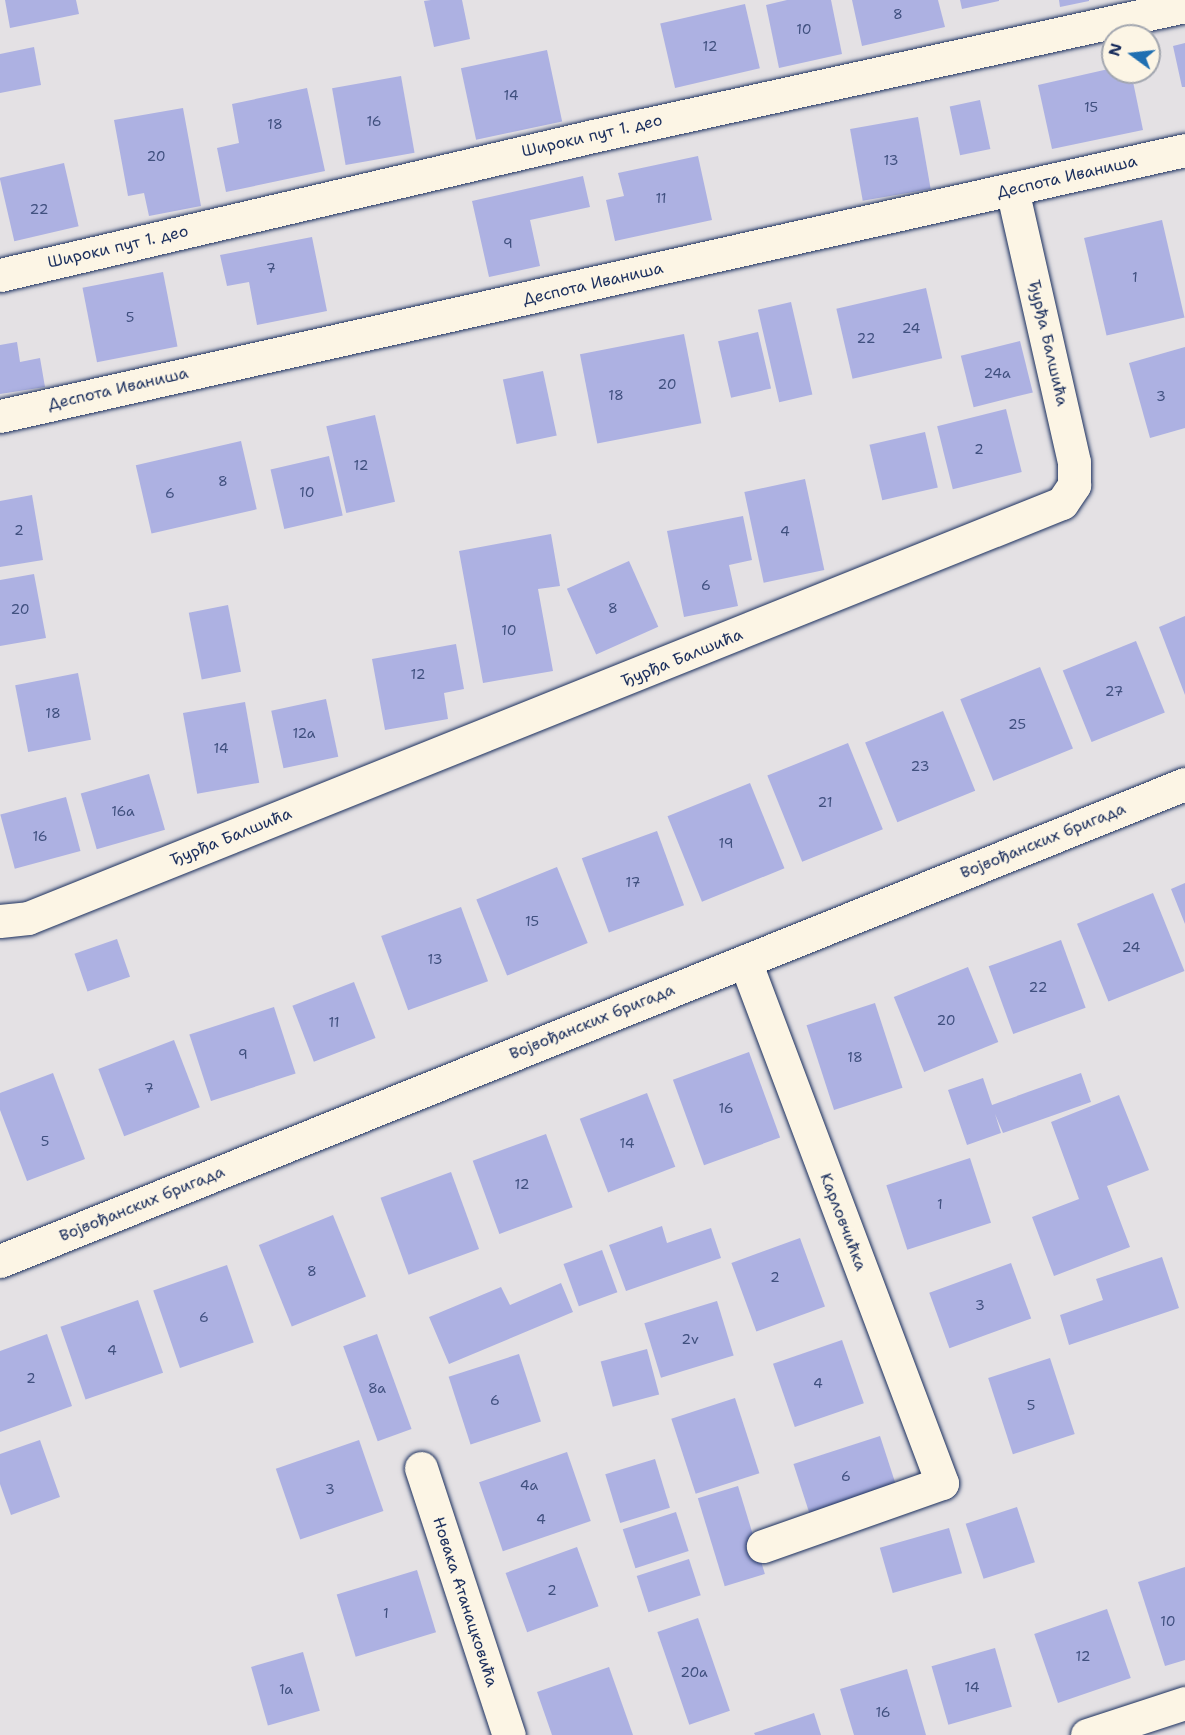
<!DOCTYPE html>
<html>
<head>
<meta charset="utf-8">
<style>
	body { margin:0 }
	#map { position:relative; width:1185px; height:1735px; overflow:hidden; background:#e4e1e4; font-family:"Shantell Sans",sans-serif }
	div>[style] { position:absolute }
	.building>* { inset:0; background:#adb1e2; transform-origin:0 0 }
	.roads { filter:drop-shadow(0 0 2px #1b2f5e) drop-shadow(0 0 2px #1b2f5e) }
	.minor>* { height:33px; margin:-16.5px; padding:0 16.5px; transform-origin:16.5px; border-radius:16.5px; background:#fcf5e5 }
	span { translate:-50% -50%; white-space:nowrap; text-align:center; line-height:1.15; -webkit-text-stroke:4.5px #fcf5e5; paint-order:stroke }
	.number-label { font-size:14px; color:#40507f }
	.number-label span { -webkit-text-stroke-width:0 }
	.street-label { font-size:16px; color:#1b2f5e }
	.north { position:absolute; left:1101px; top:24px; width:60px; height:60px; box-sizing:border-box; background:#fcf5e5; border:2px solid #a2a6af; border-radius:50%; rotate:285deg; font-size:16px; font-weight:700; line-height:24px; text-align:center; color:#1b2f5e }
	.north::after { content:''; display:block; margin:auto; width:21px; height:27px; background:#1f6fb2; clip-path:polygon(50% 0,100% 100%,50% 72%,0 100%) }
</style>
</head>
<body>
<div id="map">
	<div class="building">
		<i style="clip-path:polygon(5px 0,76px 0,79px 14px,10px 28px)"></i>
		<i style="clip-path:polygon(431px 0,462px 0,470px 39px,434px 47px,424px 1px)"></i>
		<i style="clip-path:polygon(787px 0,831px 0,842px 54px,779px 68px,766px 5px)"></i>
		<i style="clip-path:polygon(852px 0,938px 0,945px 27px,862px 46px)"></i>
		<i style="clip-path:polygon(960px 0,999px 0,999px 1px,962px 9px)"></i>
		<i style="clip-path:polygon(1059px 0,1089px 0,1089px 1px,1060px 7px)"></i>
		<i style="left:745px;top:4px;width:66px;height:87px;rotate:77deg"></i>
		<i style="clip-path:polygon(1185px 43px,1185px 87px,1182px 87px,1173px 46px)"></i>
		<i style="clip-path:polygon(34px 47px,41px 85px,0 93px,0 54px)"></i>
		<i style="left:547px;top:50px;width:73px;height:88px;rotate:78deg"></i>
		<i style="clip-path:polygon(1113px 68px,1131px 72px,1143px 130px,1052px 149px,1038px 85px)"></i>
		<i style="left:401px;top:76px;width:78px;height:70px;rotate:80deg"></i>
		<i style="clip-path:polygon(307px 88px,325px 171px,226px 192px,217px 148px,239px 143px,232px 104px)"></i>
		<i style="left:980px;top:100px;width:50px;height:31px;rotate:78deg"></i>
		<i style="clip-path:polygon(183px 108px,201px 206px,149px 216px,144px 193px,128px 196px,114px 120px)"></i>
		<i style="left:918px;top:117px;width:73px;height:69px;rotate:80deg"></i>
		<i style="clip-path:polygon(698px 156px,712px 220px,615px 241px,606px 200px,624px 196px,618px 173px)"></i>
		<i style="left:64px;top:163px;width:65px;height:66px;rotate:77deg"></i>
		<i style="clip-path:polygon(583px 176px,590px 207px,530px 220px,540px 266px,489px 277px,472px 201px)"></i>
		<i style="left:1162px;top:220px;width:100px;height:80px;rotate:77deg"></i>
		<i style="clip-path:polygon(312px 237px,327px 311px,257px 325px,249px 282px,227px 286px,220px 255px)"></i>
		<i style="left:163px;top:272px;width:76px;height:82px;rotate:79deg"></i>
		<i style="left:926px;top:288px;width:72px;height:92px;rotate:77deg"></i>
		<i style="left:791px;top:302px;width:95px;height:34px;rotate:77deg"></i>
		<i style="left:758px;top:332px;width:58px;height:41px;rotate:77deg"></i>
		<i style="left:684px;top:334px;width:91px;height:106px;rotate:79deg"></i>
		<i style="left:1020px;top:341px;width:53px;height:61px;rotate:76deg"></i>
		<i style="clip-path:polygon(17px 342px,20px 362px,40px 358px,45px 387px,0 394px,0 345px)"></i>
		<i style="clip-path:polygon(1185px 347px,1185px 428px,1150px 438px,1129px 363px)"></i>
		<i style="left:543px;top:371px;width:66px;height:41px;rotate:78deg"></i>
		<i style="left:1006px;top:409px;width:65px;height:71px;rotate:76deg"></i>
		<i style="left:375px;top:415px;width:89px;height:50px;rotate:77deg"></i>
		<i style="left:925px;top:432px;width:57px;height:57px;rotate:77deg"></i>
		<i style="left:241px;top:441px;width:70px;height:108px;rotate:77deg"></i>
		<i style="left:329px;top:456px;width:61px;height:60px;rotate:77deg"></i>
		<i style="left:805px;top:479px;width:93px;height:62px;rotate:78deg"></i>
		<i style="clip-path:polygon(32px 495px,43px 560px,0 567px,0 501px)"></i>
		<i style="clip-path:polygon(743px 516px,752px 560px,729px 565px,738px 606px,684px 617px,667px 531px)"></i>
		<i style="clip-path:polygon(551px 534px,560px 586px,538px 589px,553px 671px,483px 683px,459px 551px)"></i>
		<i style="left:629px;top:561px;width:72px;height:68px;rotate:66deg"></i>
		<i style="clip-path:polygon(34px 574px,46px 638px,0 646px,0 580px)"></i>
		<i style="left:228px;top:605px;width:68px;height:40px;rotate:79deg"></i>
		<i style="clip-path:polygon(1185px 616px,1185px 695px,1159px 627px)"></i>
		<i style="left:1136px;top:641px;width:77px;height:79px;rotate:68deg"></i>
		<i style="clip-path:polygon(456px 644px,464px 689px,444px 693px,448px 719px,385px 730px,372px 659px)"></i>
		<i style="left:1040px;top:667px;width:88px;height:86px;rotate:68deg"></i>
		<i style="left:78px;top:673px;width:68px;height:64px;rotate:79deg"></i>
		<i style="left:326px;top:699px;width:59px;height:56px;rotate:78deg"></i>
		<i style="left:245px;top:702px;width:82px;height:63px;rotate:80deg"></i>
		<i style="left:943px;top:711px;width:86px;height:84px;rotate:68deg"></i>
		<i style="left:848px;top:743px;width:93px;height:87px;rotate:68deg"></i>
		<i style="left:149px;top:774px;width:58px;height:71px;rotate:74deg"></i>
		<i style="left:750px;top:783px;width:92px;height:89px;rotate:68deg"></i>
		<i style="left:66px;top:797px;width:56px;height:68px;rotate:75deg"></i>
		<i style="left:657px;top:831px;width:79px;height:80px;rotate:70deg"></i>
		<i style="left:557px;top:867px;width:82px;height:87px;rotate:68deg"></i>
		<i style="clip-path:polygon(1185px 883px,1185px 924px,1171px 889px)"></i>
		<i style="left:1153px;top:893px;width:84px;height:82px;rotate:68deg"></i>
		<i style="left:461px;top:907px;width:79px;height:85px;rotate:70deg"></i>
		<i style="left:117px;top:939px;width:40px;height:45px;rotate:71deg"></i>
		<i style="left:1061px;top:940px;width:72px;height:77px;rotate:70deg"></i>
		<i style="left:968px;top:967px;width:81px;height:80px;rotate:68deg"></i>
		<i style="left:354px;top:982px;width:60px;height:66px;rotate:69deg"></i>
		<i style="left:875px;top:1003px;width:89px;height:72px;rotate:72deg"></i>
		<i style="left:274px;top:1007px;width:70px;height:89px;rotate:72deg"></i>
		<i style="left:174px;top:1040px;width:72px;height:81px;rotate:69deg"></i>
		<i style="left:749px;top:1052px;width:91px;height:81px;rotate:70deg"></i>
		<i style="clip-path:polygon(53px 1073px,85px 1159px,27px 1181px,0 1110px,0 1093px)"></i>
		<i style="clip-path:polygon(1081px 1073px,1091px 1102px,1003px 1133px,995px 1114px,1001px 1133px,967px 1145px,948px 1090px,983px 1078px,992px 1105px)"></i>
		<i style="left:647px;top:1093px;width:79px;height:72px;rotate:69deg"></i>
		<i style="clip-path:polygon(1119px 1095px,1149px 1170px,1107px 1186px,1130px 1247px,1054px 1276px,1032px 1217px,1079px 1199px,1051px 1122px)"></i>
		<i style="left:546px;top:1134px;width:78px;height:78px;rotate:70deg"></i>
		<i style="left:970px;top:1158px;width:68px;height:88px;rotate:72deg"></i>
		<i style="left:451px;top:1172px;width:82px;height:75px;rotate:70deg"></i>
		<i style="left:333px;top:1215px;width:88px;height:80px;rotate:68deg"></i>
		<i style="clip-path:polygon(662px 1226px,667px 1243px,711px 1228px,721px 1258px,626px 1291px,609px 1245px)"></i>
		<i style="left:800px;top:1238px;width:73px;height:73px;rotate:70deg"></i>
		<i style="left:602px;top:1250px;width:45px;height:41px;rotate:70deg"></i>
		<i style="clip-path:polygon(1162px 1257px,1179px 1308px,1069px 1345px,1060px 1315px,1103px 1300px,1096px 1279px)"></i>
		<i style="left:1011px;top:1263px;width:59px;height:87px;rotate:70deg"></i>
		<i style="left:227px;top:1265px;width:82px;height:78px;rotate:71deg"></i>
		<i style="clip-path:polygon(561px 1283px,573px 1312px,449px 1364px,429px 1317px,501px 1287px,510px 1305px)"></i>
		<i style="left:138px;top:1300px;width:77px;height:82px;rotate:71deg"></i>
		<i style="left:717px;top:1301px;width:57px;height:76px;rotate:73deg"></i>
		<i style="clip-path:polygon(47px 1334px,72px 1406px,0 1432px,0 1351px)"></i>
		<i style="left:377px;top:1334px;width:101px;height:36px;rotate:70deg"></i>
		<i style="left:842px;top:1340px;width:67px;height:73px;rotate:71deg"></i>
		<i style="left:647px;top:1349px;width:47px;height:48px;rotate:75deg"></i>
		<i style="left:519px;top:1354px;width:71px;height:74px;rotate:72deg"></i>
		<i style="left:1050px;top:1358px;width:80px;height:65px;rotate:72deg"></i>
		<i style="left:735px;top:1398px;width:79px;height:67px;rotate:72deg"></i>
		<i style="left:880px;top:1436px;width:54px;height:91px;rotate:72deg"></i>
		<i style="clip-path:polygon(40px 1440px,60px 1497px,11px 1515px,0 1484px,0 1454px)"></i>
		<i style="left:359px;top:1440px;width:75px;height:88px;rotate:71deg"></i>
		<i style="left:567px;top:1452px;width:73px;height:93px;rotate:71deg"></i>
		<i style="left:655px;top:1459px;width:51px;height:52px;rotate:73deg"></i>
		<i style="left:738px;top:1486px;width:92px;height:42px;rotate:73deg"></i>
		<i style="left:1017px;top:1507px;width:58px;height:54px;rotate:72deg"></i>
		<i style="left:676px;top:1512px;width:41px;height:56px;rotate:72deg"></i>
		<i style="left:949px;top:1528px;width:47px;height:72px;rotate:74deg"></i>
		<i style="left:577px;top:1547px;width:63px;height:76px;rotate:70deg"></i>
		<i style="left:689px;top:1559px;width:38px;height:55px;rotate:72deg"></i>
		<i style="clip-path:polygon(1185px 1567px,1185px 1660px,1165px 1666px,1138px 1582px)"></i>
		<i style="left:417px;top:1570px;width:65px;height:84px;rotate:73deg"></i>
		<i style="left:1107px;top:1609px;width:73px;height:77px;rotate:71deg"></i>
		<i style="left:698px;top:1618px;width:98px;height:43px;rotate:71deg"></i>
		<i style="left:995px;top:1648px;width:61px;height:66px;rotate:74deg"></i>
		<i style="left:303px;top:1652px;width:61px;height:54px;rotate:74deg"></i>
		<i style="clip-path:polygon(609px 1667px,633px 1735px,552px 1735px,537px 1692px)"></i>
		<i style="clip-path:polygon(907px 1669px,926px 1735px,854px 1735px,840px 1689px)"></i>
		<i style="clip-path:polygon(814px 1713px,821px 1735px,755px 1735px,754px 1733px)"></i>
	</div>
	<div class="roads">
		<div class="minor">
			<i style="left:0;top:275px;width:609px;rotate:-13.19deg"></i>
			<i style="left:593px;top:136px;width:606px;rotate:-12.39deg"></i>
			<i style="left:0;top:416px;width:1214px;rotate:-12.65deg"></i>
			<i style="left:0;top:921px;width:28px;rotate:-6deg"></i>
			<i style="left:28px;top:918px;width:1114px;rotate:-21.87deg"></i>
			<i style="left:1062px;top:503px;width:22px;rotate:-56deg"></i>
			<i style="left:1074px;top:485px;width:23px;rotate:-90deg"></i>
			<i style="left:1074px;top:462px;width:279px;rotate:-102.8deg"></i>
			<i style="left:745px;top:961px;width:558px;rotate:69.32deg"></i>
			<i style="left:942px;top:1483px;width:190px;rotate:160.6deg"></i>
			<i style="left:0;top:1261px;width:1277px;rotate:-21.93deg"></i>
			<i style="left:421px;top:1468px;width:281px;rotate:71.8deg"></i>
			<i style="left:1087px;top:1735px;width:103px;rotate:-18.1deg"></i>
		</div>
	</div>
	<div class="number-label">
		<span style="left:898px;top:14px">8</span>
		<span style="left:804px;top:29px">10</span>
		<span style="left:710px;top:46px">12</span>
		<span style="left:511px;top:95px">14</span>
		<span style="left:1091px;top:107px">15</span>
		<span style="left:374px;top:121px">16</span>
		<span style="left:275px;top:124px">18</span>
		<span style="left:156px;top:156px">20</span>
		<span style="left:891px;top:160px">13</span>
		<span style="left:661px;top:198px">11</span>
		<span style="left:39px;top:209px">22</span>
		<span style="left:508px;top:243px">9</span>
		<span style="left:271px;top:268px">7</span>
		<span style="left:1135px;top:277px">1</span>
		<span style="left:130px;top:317px">5</span>
		<span style="left:911px;top:328px">24</span>
		<span style="left:866px;top:338px">22</span>
		<span style="left:997px;top:373px">24a</span>
		<span style="left:667px;top:384px">20</span>
		<span style="left:616px;top:395px">18</span>
		<span style="left:1161px;top:396px">3</span>
		<span style="left:979px;top:449px">2</span>
		<span style="left:361px;top:465px">12</span>
		<span style="left:223px;top:481px">8</span>
		<span style="left:307px;top:492px">10</span>
		<span style="left:170px;top:493px">6</span>
		<span style="left:19px;top:530px">2</span>
		<span style="left:785px;top:531px">4</span>
		<span style="left:706px;top:585px">6</span>
		<span style="left:613px;top:608px">8</span>
		<span style="left:20px;top:609px">20</span>
		<span style="left:509px;top:630px">10</span>
		<span style="left:418px;top:674px">12</span>
		<span style="left:1114px;top:691px">27</span>
		<span style="left:53px;top:713px">18</span>
		<span style="left:1017px;top:724px">25</span>
		<span style="left:304px;top:733px">12a</span>
		<span style="left:221px;top:748px">14</span>
		<span style="left:920px;top:766px">23</span>
		<span style="left:825px;top:802px">21</span>
		<span style="left:123px;top:811px">16a</span>
		<span style="left:40px;top:836px">16</span>
		<span style="left:726px;top:843px">19</span>
		<span style="left:633px;top:882px">17</span>
		<span style="left:532px;top:921px">15</span>
		<span style="left:1131px;top:947px">24</span>
		<span style="left:435px;top:959px">13</span>
		<span style="left:1038px;top:987px">22</span>
		<span style="left:946px;top:1020px">20</span>
		<span style="left:334px;top:1022px">11</span>
		<span style="left:243px;top:1054px">9</span>
		<span style="left:855px;top:1057px">18</span>
		<span style="left:149px;top:1088px">7</span>
		<span style="left:726px;top:1108px">16</span>
		<span style="left:45px;top:1141px">5</span>
		<span style="left:627px;top:1143px">14</span>
		<span style="left:522px;top:1184px">12</span>
		<span style="left:940px;top:1204px">1</span>
		<span style="left:312px;top:1271px">8</span>
		<span style="left:775px;top:1277px">2</span>
		<span style="left:980px;top:1305px">3</span>
		<span style="left:204px;top:1317px">6</span>
		<span style="left:690px;top:1339px">2v</span>
		<span style="left:112px;top:1350px">4</span>
		<span style="left:31px;top:1378px">2</span>
		<span style="left:818px;top:1383px">4</span>
		<span style="left:377px;top:1388px">8a</span>
		<span style="left:495px;top:1400px">6</span>
		<span style="left:1031px;top:1405px">5</span>
		<span style="left:846px;top:1476px">6</span>
		<span style="left:529px;top:1485px">4a</span>
		<span style="left:330px;top:1489px">3</span>
		<span style="left:541px;top:1519px">4</span>
		<span style="left:552px;top:1590px">2</span>
		<span style="left:386px;top:1613px">1</span>
		<span style="left:1168px;top:1621px">10</span>
		<span style="left:1083px;top:1656px">12</span>
		<span style="left:694px;top:1672px">20a</span>
		<span style="left:972px;top:1687px">14</span>
		<span style="left:286px;top:1689px">1a</span>
		<span style="left:883px;top:1712px">16</span>
	</div>
	<div class="street-label">
		<span style="left:592px;top:136px;rotate:-13deg">Широки пут 1. део</span>
		<span style="left:1067px;top:177px;rotate:-13deg">Деспота Иваниша</span>
		<span style="left:118px;top:247px;rotate:-13deg">Широки пут 1. део</span>
		<span style="left:593px;top:284px;rotate:-13deg">Деспота Иваниша</span>
		<span style="left:1048px;top:343px;rotate:77deg">Ђурђа Балшића</span>
		<span style="left:118px;top:389px;rotate:-13deg">Деспота Иваниша</span>
		<span style="left:682px;top:658px;rotate:-22deg">Ђурђа Балшића</span>
		<span style="left:231px;top:837px;rotate:-22deg">Ђурђа Балшића</span>
		<span style="left:1043px;top:841px;rotate:-22deg">Војвођанских бригада</span>
		<span style="left:592px;top:1022px;rotate:-22deg">Војвођанских бригада</span>
		<span style="left:142px;top:1204px;rotate:-22deg">Војвођанских бригада</span>
		<span style="left:843px;top:1222px;rotate:69deg">Карловчићка</span>
		<span style="left:465px;top:1602px;rotate:72deg">Новака Атанацковића</span>
	</div>
	<div class="north">N</div>
</div>
</body>
</html>
